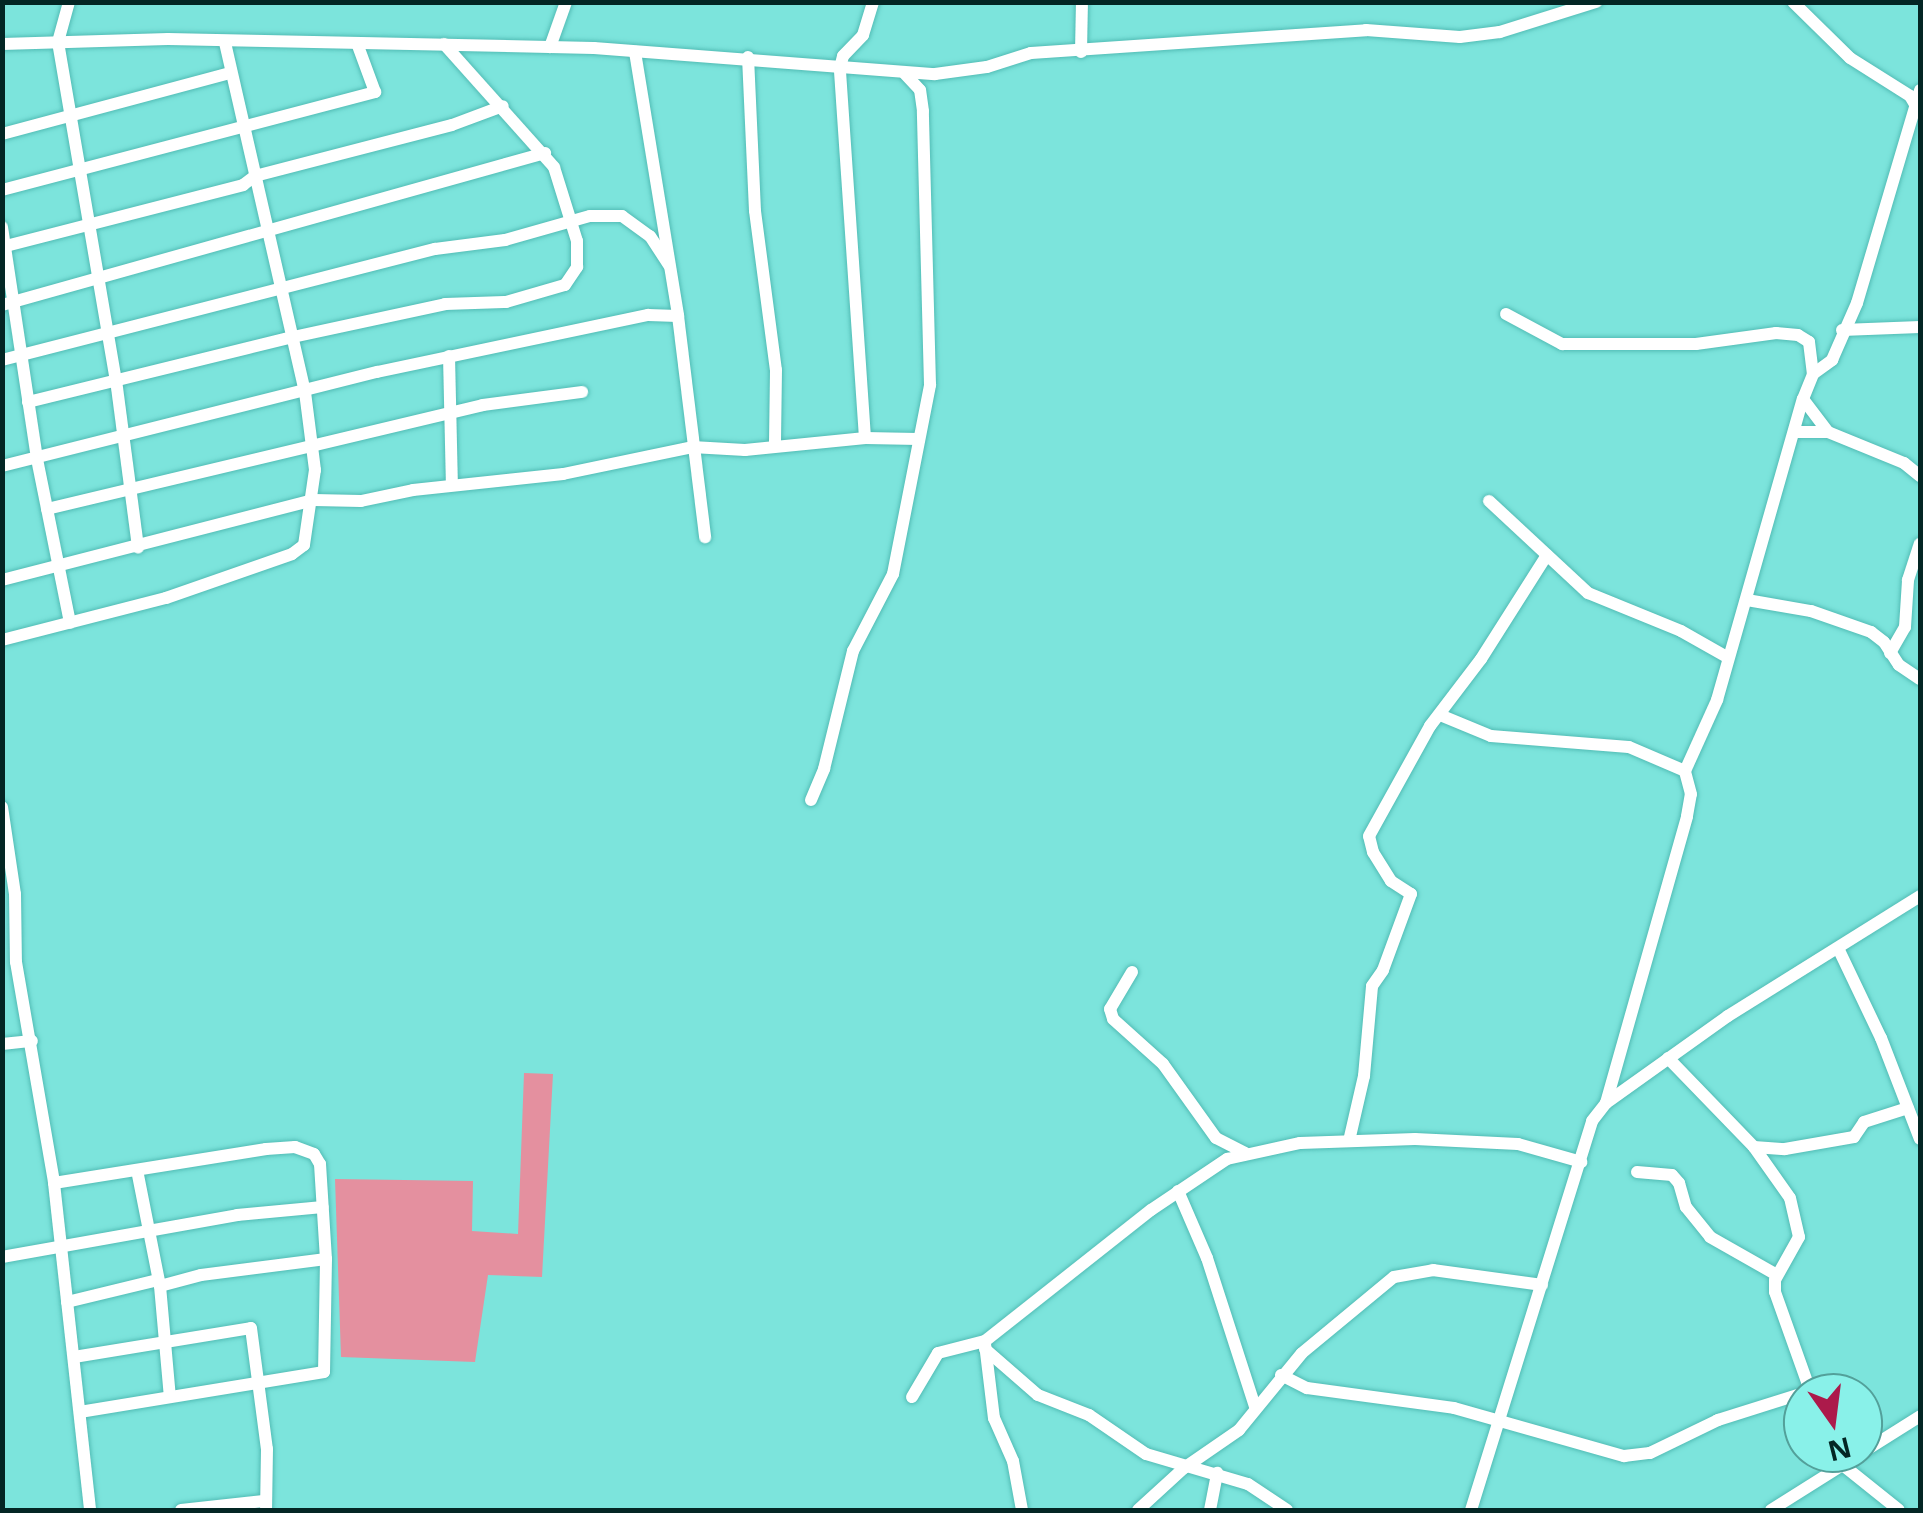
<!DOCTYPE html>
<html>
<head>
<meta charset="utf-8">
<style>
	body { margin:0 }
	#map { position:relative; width:1923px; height:1513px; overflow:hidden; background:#7ce4dc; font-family:"Noto Sans",sans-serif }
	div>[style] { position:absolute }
	.green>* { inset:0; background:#e4909f }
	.roads { filter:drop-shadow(0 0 2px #52bcb5) drop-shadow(0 0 2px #52bcb5) }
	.minor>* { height:12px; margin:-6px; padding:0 6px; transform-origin:6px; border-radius:6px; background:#fff }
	span { translate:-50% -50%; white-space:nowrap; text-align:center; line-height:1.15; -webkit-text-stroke:10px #89f1e9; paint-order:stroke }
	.frame { position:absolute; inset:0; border:5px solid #032624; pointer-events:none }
	.north { position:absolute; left:1783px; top:1373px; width:100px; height:100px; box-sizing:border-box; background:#89f1e9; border:2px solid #53a09a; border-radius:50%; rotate:166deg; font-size:28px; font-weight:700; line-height:40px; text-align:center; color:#032624 }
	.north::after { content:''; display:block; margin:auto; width:35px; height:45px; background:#ac1a4b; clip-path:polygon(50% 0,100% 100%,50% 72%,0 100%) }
</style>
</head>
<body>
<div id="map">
	<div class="green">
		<i style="clip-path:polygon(524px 1073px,553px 1074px,542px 1277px,488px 1275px,475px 1362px,341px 1357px,335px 1179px,473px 1181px,472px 1231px,518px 1234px)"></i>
	</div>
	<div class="roads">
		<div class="minor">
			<i style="left:69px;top:2px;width:41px;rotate:105.4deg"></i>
			<i style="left:58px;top:42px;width:343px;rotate:80.3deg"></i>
			<i style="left:116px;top:380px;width:169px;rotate:82.5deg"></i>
			<i style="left:1793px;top:2px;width:80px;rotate:44.5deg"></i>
			<i style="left:1850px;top:58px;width:71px;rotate:32.3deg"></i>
			<i style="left:1910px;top:96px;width:12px;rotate:59deg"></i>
			<i style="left:2px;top:44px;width:166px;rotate:-1.7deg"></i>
			<i style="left:168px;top:39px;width:426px;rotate:1.2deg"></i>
			<i style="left:594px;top:48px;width:342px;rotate:4.4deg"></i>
			<i style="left:935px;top:74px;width:52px;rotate:-7.7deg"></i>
			<i style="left:987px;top:67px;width:46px;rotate:-17.7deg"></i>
			<i style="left:1031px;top:53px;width:336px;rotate:-3.9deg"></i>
			<i style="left:1366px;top:30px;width:94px;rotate:4.3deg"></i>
			<i style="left:1460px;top:37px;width:40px;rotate:-7.1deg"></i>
			<i style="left:1500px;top:32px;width:101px;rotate:-17.4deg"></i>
			<i style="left:550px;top:47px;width:48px;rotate:-70.4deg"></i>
			<i style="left:635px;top:52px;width:267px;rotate:80.7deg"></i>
			<i style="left:678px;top:316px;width:223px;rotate:83deg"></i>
			<i style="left:1081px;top:52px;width:50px;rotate:-88.9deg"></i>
			<i style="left:748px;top:57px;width:154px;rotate:87.4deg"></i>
			<i style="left:755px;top:211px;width:160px;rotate:82.5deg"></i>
			<i style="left:776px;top:370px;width:75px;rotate:90.8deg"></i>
			<i style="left:2px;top:134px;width:235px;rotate:-15deg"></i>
			<i style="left:2px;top:190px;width:386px;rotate:-14.7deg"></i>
			<i style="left:375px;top:92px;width:52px;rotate:-110.2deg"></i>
			<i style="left:2px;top:227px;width:235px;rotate:81.4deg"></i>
			<i style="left:37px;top:459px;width:167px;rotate:78.6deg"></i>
			<i style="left:2px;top:247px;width:249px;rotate:-14.4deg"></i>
			<i style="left:243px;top:185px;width:15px;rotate:-37deg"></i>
			<i style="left:255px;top:176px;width:203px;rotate:-14.5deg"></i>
			<i style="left:452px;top:125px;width:54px;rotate:-20.4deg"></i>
			<i style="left:2px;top:305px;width:564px;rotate:-15.64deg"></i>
			<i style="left:1506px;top:314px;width:64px;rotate:28.2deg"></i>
			<i style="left:1562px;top:344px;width:134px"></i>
			<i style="left:1696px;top:344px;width:81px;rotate:-7.8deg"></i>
			<i style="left:1776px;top:333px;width:22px;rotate:5deg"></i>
			<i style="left:1798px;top:335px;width:13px;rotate:32deg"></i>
			<i style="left:1809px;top:342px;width:32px;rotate:83deg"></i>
			<i style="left:1842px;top:330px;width:78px;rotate:-2.2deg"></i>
			<i style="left:449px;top:356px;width:129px;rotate:88.7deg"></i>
			<i style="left:2px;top:360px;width:447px;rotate:-14.4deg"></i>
			<i style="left:435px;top:249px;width:71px;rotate:-7.3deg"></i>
			<i style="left:505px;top:240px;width:88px;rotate:-15.8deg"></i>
			<i style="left:590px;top:216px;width:32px"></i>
			<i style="left:622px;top:216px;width:34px;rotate:36deg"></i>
			<i style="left:650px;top:236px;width:35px;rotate:57deg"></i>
			<i style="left:1803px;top:399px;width:41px;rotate:52.9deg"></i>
			<i style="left:28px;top:402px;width:273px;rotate:-13.8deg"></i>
			<i style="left:293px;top:337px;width:156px;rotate:-12.2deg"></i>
			<i style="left:445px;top:304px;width:61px;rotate:-1.9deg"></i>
			<i style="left:506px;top:302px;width:61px;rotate:-16.1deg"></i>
			<i style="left:565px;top:285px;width:22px;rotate:-56deg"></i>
			<i style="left:577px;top:267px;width:26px;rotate:-90deg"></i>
			<i style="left:577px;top:241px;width:77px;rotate:-107.3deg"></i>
			<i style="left:554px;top:167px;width:165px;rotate:-131.8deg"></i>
			<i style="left:1795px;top:432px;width:33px"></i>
			<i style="left:1828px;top:432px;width:82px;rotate:22.2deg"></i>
			<i style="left:1904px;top:463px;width:21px;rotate:39deg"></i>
			<i style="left:865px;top:438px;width:371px;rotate:-93.9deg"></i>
			<i style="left:840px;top:68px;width:12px;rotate:-76deg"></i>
			<i style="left:843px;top:56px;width:29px;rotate:-46deg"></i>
			<i style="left:863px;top:35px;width:34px;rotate:-73deg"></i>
			<i style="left:2px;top:466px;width:387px;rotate:-14.1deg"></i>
			<i style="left:377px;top:372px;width:277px;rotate:-11.9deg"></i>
			<i style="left:648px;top:315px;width:30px;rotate:2deg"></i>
			<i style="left:1489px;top:501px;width:135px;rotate:42.9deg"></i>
			<i style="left:1588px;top:593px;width:100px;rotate:22.2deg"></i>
			<i style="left:1681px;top:631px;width:53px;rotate:29.5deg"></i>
			<i style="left:47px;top:509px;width:448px;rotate:-13.4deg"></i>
			<i style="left:483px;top:405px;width:100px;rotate:-7.5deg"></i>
			<i style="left:2px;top:580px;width:322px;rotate:-14.4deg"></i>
			<i style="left:314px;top:500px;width:47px;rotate:1.2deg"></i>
			<i style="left:361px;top:501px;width:53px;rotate:-11.9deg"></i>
			<i style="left:413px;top:490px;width:151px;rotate:-6.1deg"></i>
			<i style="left:563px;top:474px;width:132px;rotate:-11.8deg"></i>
			<i style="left:692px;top:447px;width:53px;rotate:3.2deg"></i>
			<i style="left:745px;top:450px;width:121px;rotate:-5.7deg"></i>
			<i style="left:865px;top:438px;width:54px;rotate:1.1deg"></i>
			<i style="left:1747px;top:600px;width:65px;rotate:9.8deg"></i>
			<i style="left:1811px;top:611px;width:64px;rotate:19.3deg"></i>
			<i style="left:1871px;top:632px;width:16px;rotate:38deg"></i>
			<i style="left:1884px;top:642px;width:27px;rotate:57deg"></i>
			<i style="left:1899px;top:665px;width:25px;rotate:34deg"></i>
			<i style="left:2px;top:640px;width:169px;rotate:-14.4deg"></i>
			<i style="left:166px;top:598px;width:133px;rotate:-19.2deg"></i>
			<i style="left:292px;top:554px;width:15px;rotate:-37deg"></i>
			<i style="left:304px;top:545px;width:76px;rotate:-81.7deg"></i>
			<i style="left:315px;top:470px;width:79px;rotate:-97.3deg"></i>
			<i style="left:305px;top:392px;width:359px;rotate:-102.9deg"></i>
			<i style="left:1890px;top:653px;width:30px;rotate:-60deg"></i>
			<i style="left:1905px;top:627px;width:47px;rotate:-86.3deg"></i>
			<i style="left:1908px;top:580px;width:38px;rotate:-72deg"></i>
			<i style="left:1440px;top:715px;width:55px;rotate:22.4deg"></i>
			<i style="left:1491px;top:736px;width:138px;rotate:4.6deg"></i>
			<i style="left:1629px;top:747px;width:61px;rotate:23.2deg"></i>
			<i style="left:811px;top:800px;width:34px;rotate:-67deg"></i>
			<i style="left:824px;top:769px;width:122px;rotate:-76.2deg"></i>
			<i style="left:853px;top:651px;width:87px;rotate:-62.5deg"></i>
			<i style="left:893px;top:574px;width:193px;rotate:-78.9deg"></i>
			<i style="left:930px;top:385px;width:274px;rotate:-91.5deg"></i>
			<i style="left:923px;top:111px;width:21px;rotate:-98deg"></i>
			<i style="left:920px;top:90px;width:22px;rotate:-133deg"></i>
			<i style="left:2px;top:807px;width:88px;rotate:81.5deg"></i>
			<i style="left:15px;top:894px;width:68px;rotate:89.2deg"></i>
			<i style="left:16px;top:962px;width:224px;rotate:80.2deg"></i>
			<i style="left:54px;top:1183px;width:329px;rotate:83.7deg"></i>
			<i style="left:1838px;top:948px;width:100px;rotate:64.5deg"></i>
			<i style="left:1881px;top:1038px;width:108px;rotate:68.9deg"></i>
			<i style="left:1132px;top:972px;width:43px;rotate:120.7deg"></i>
			<i style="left:1110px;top:1009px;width:10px;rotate:73deg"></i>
			<i style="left:1113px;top:1019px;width:67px;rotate:42deg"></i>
			<i style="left:1163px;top:1064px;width:91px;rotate:54.4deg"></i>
			<i style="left:1216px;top:1138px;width:33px;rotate:27deg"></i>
			<i style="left:2px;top:1044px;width:30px;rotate:-6deg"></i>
			<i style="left:1668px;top:1058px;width:124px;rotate:46deg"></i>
			<i style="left:1754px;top:1147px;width:62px;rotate:54.8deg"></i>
			<i style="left:1790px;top:1198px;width:40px;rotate:77deg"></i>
			<i style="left:1799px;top:1237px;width:49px;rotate:119.2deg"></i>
			<i style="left:1775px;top:1280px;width:12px;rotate:90deg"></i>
			<i style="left:1775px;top:1292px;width:107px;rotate:70.4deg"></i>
			<i style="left:1606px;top:1103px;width:150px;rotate:-35.5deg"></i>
			<i style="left:1728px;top:1016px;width:226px;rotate:-32deg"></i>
			<i style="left:1349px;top:1141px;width:67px;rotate:-77deg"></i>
			<i style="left:1364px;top:1076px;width:90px;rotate:-84.9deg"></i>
			<i style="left:1372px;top:986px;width:19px;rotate:-55deg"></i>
			<i style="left:1383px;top:970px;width:81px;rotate:-69.8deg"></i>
			<i style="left:1411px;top:894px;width:24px;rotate:-147deg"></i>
			<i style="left:1391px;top:881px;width:34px;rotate:-122deg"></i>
			<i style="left:1373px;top:852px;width:16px;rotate:-104deg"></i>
			<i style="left:1369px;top:836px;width:126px;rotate:-61deg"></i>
			<i style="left:1430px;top:726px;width:84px;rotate:-52.7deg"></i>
			<i style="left:1481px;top:659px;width:123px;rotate:-57.6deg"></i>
			<i style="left:1754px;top:1147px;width:31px;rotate:4deg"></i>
			<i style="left:1785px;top:1149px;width:70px;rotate:-9.9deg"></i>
			<i style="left:1854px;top:1137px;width:18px;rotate:-56deg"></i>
			<i style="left:1864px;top:1122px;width:46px;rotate:-17.7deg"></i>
			<i style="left:137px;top:1170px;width:118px;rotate:78.8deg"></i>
			<i style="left:160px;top:1286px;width:111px;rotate:84.9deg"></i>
			<i style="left:1637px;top:1172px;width:35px;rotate:5deg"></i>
			<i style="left:1672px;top:1175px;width:11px;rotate:49deg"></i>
			<i style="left:1679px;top:1183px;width:25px;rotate:74deg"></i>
			<i style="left:1686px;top:1207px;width:38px;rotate:51deg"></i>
			<i style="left:1710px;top:1237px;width:77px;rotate:29.6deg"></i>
			<i style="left:54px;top:1183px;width:215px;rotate:-9.1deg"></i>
			<i style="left:266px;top:1149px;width:29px;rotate:-4deg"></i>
			<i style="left:295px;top:1147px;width:20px;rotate:20deg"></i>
			<i style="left:314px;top:1154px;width:12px;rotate:59deg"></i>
			<i style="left:320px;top:1164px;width:95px;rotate:86.4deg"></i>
			<i style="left:326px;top:1259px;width:113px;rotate:91deg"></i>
			<i style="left:324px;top:1372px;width:246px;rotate:170.7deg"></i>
			<i style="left:1178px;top:1191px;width:73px;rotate:66.6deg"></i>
			<i style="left:1207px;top:1258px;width:157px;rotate:72.1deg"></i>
			<i style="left:2px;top:1257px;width:239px;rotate:-10.1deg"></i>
			<i style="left:237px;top:1215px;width:86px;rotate:-5.3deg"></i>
			<i style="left:160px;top:1286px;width:42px;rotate:-15deg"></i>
			<i style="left:201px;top:1275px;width:126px;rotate:-7.3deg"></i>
			<i style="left:67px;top:1302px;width:94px;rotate:-13.6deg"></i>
			<i style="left:985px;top:1344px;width:75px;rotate:83.1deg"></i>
			<i style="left:994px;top:1418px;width:47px;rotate:66.2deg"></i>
			<i style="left:1013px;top:1461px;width:50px;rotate:79.6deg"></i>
			<i style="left:985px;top:1349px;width:70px;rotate:41deg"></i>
			<i style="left:1038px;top:1395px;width:55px;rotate:21.4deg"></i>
			<i style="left:1089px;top:1415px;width:69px;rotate:34.4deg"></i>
			<i style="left:1146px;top:1454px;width:106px;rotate:16.4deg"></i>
			<i style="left:1248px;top:1484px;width:47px;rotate:33.7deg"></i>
			<i style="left:74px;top:1357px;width:179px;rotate:-9.3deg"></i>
			<i style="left:251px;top:1328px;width:122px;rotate:82.5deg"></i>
			<i style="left:267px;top:1449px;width:61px;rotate:90.9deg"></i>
			<i style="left:1281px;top:1375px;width:29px;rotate:27deg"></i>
			<i style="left:1307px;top:1388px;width:148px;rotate:7.7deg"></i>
			<i style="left:1454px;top:1408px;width:177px;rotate:15.8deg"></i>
			<i style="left:1624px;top:1456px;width:26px;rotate:-7deg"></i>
			<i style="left:1650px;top:1453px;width:76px;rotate:-25.9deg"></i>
			<i style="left:1718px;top:1420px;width:96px;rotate:-17.5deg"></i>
			<i style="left:912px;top:1397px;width:51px;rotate:-59.4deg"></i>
			<i style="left:938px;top:1353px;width:49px;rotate:-14.3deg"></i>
			<i style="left:985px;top:1341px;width:211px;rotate:-38.3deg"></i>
			<i style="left:1151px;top:1210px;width:92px;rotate:-33.9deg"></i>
			<i style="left:1227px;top:1159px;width:75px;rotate:-12.4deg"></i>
			<i style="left:1300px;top:1143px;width:115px;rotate:-2deg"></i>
			<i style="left:1415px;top:1139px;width:103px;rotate:2.8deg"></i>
			<i style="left:1518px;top:1144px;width:66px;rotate:15.9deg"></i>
			<i style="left:1834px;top:1453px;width:16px;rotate:52deg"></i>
			<i style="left:1844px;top:1466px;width:70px;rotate:38.7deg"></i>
			<i style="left:181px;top:1510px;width:83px;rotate:-6.2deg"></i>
			<i style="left:1138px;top:1510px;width:62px;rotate:-42.4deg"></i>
			<i style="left:1184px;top:1468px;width:67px;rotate:-34.6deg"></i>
			<i style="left:1239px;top:1430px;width:99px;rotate:-50.7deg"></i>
			<i style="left:1302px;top:1353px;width:119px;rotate:-39.6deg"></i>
			<i style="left:1394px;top:1277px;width:40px;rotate:-10deg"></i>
			<i style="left:1433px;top:1270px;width:110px;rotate:7.8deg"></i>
			<i style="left:1210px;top:1510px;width:38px;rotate:-79deg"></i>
			<i style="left:1471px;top:1510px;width:407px;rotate:-72.7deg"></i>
			<i style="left:1592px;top:1121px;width:23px;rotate:-52deg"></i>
			<i style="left:1606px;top:1103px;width:298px;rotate:-74.2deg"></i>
			<i style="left:1687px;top:816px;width:22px;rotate:-80deg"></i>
			<i style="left:1691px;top:794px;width:24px;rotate:-105deg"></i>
			<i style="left:1685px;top:771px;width:78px;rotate:-65.7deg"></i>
			<i style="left:1717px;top:700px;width:313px;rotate:-74.1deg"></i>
			<i style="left:1803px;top:399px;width:27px;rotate:-68deg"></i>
			<i style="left:1813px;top:374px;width:24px;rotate:-36deg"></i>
			<i style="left:1832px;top:360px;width:62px;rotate:-66.3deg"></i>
			<i style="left:1857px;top:303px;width:222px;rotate:-73.5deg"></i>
			<i style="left:1771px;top:1510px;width:176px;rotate:-32.2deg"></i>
		</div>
	</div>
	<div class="frame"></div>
	<div class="north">N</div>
</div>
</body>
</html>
